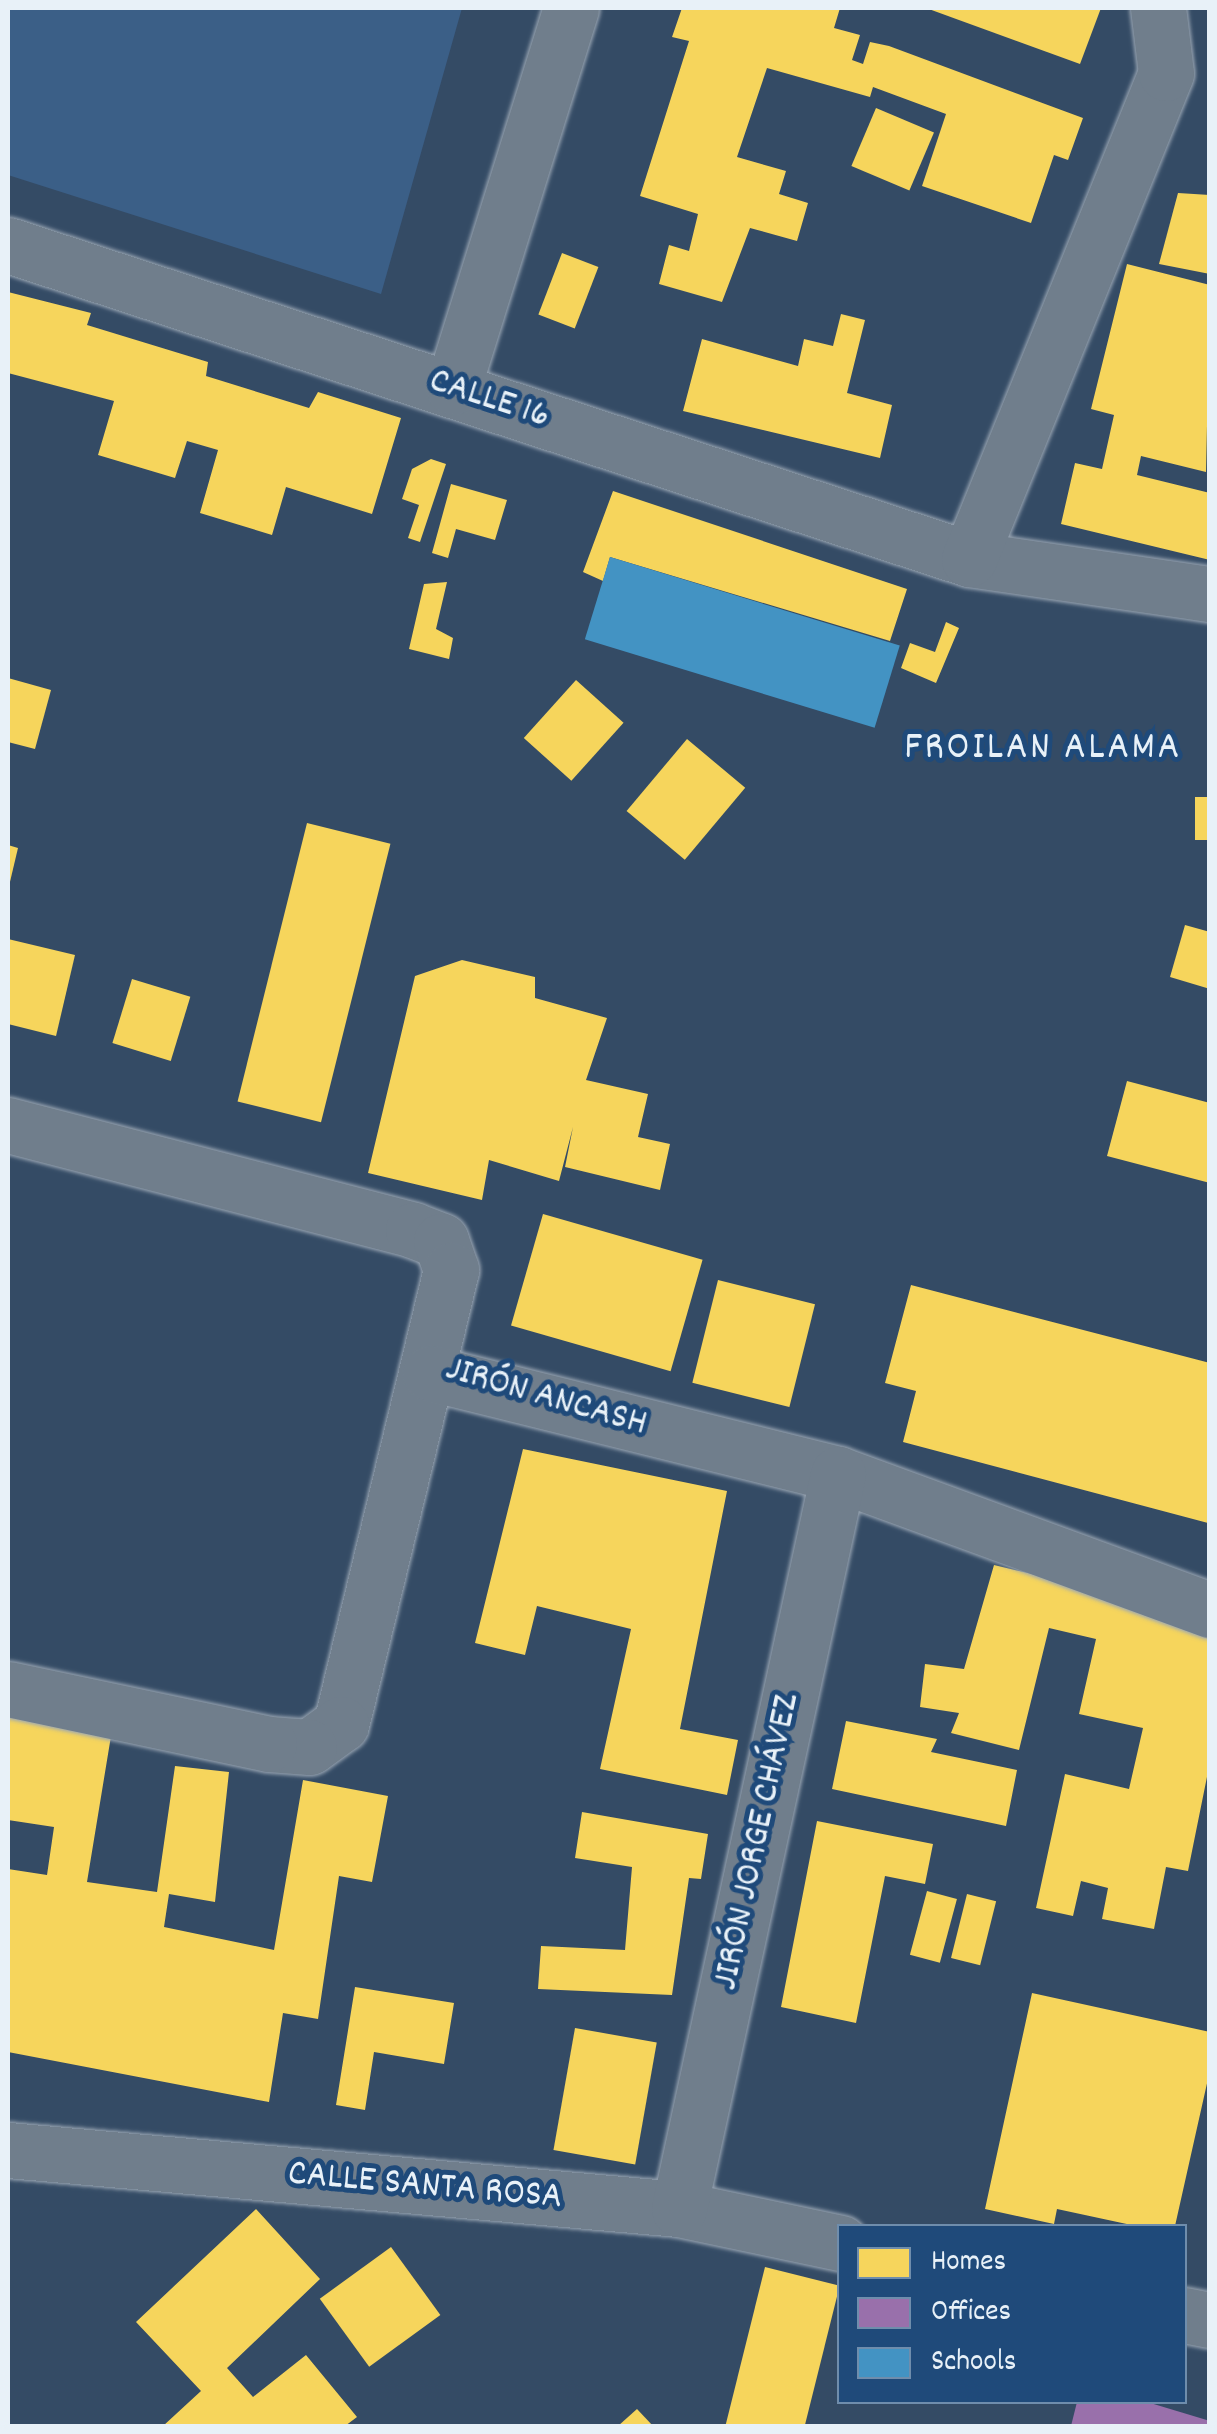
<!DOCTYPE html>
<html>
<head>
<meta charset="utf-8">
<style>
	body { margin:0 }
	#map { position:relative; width:1217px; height:2434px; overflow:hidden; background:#344b65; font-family:Dekko,sans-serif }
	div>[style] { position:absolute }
	.green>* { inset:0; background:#3b5f87 }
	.homes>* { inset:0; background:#f6d55c; transform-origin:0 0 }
	.offices>* { inset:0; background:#9970ab }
	.schools>* { inset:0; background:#4393c3; transform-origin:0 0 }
	.roads { filter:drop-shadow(0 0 2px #9aa6b3) drop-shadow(0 0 2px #9aa6b3) }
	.street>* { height:55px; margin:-27.5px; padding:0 27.5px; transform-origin:27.5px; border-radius:27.5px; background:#707e8c }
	span { translate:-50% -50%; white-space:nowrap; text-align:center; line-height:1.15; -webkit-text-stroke:10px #1f4a7a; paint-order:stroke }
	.street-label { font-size:38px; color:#e8f1f8 }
	.neighbourhood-label { font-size:40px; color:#e8f1f8; letter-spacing:2.5px }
	.frame { position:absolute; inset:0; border:10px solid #e8f1f8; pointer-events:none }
	.legend { position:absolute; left:837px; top:2224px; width:350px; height:180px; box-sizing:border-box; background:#1f4a7a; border:2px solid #6f8dac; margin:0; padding:12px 18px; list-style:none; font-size:30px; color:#e8f1f8 }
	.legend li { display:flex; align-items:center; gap:20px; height:50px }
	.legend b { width:50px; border:2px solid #6f8dac }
</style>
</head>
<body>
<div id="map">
	<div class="green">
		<i style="clip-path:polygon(8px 8px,462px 8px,381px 294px,8px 175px)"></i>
	</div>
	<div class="homes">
		<i style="clip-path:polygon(682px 8px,840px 8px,834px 28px,860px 35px,852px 60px,863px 64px,870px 42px,889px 46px,1083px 118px,1068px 160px,1054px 155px,1031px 223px,922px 186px,946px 114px,873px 87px,870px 97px,767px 68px,737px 157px,786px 171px,779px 194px,808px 203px,797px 241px,750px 228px,722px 302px,659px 284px,669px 245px,689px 251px,698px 214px,640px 196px,689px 41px,672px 37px)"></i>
		<i style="clip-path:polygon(926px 8px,1101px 8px,1080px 64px)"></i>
		<i style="left:876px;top:108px;width:63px;height:63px;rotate:23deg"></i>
		<i style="clip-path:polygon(1178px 193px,1210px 195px,1210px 274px,1159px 264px)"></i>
		<i style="left:562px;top:253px;width:39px;height:66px;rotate:21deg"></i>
		<i style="clip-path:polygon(1127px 264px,1210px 285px,1206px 472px,1141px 456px,1137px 475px,1210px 493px,1210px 560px,1061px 524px,1075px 463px,1102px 469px,1114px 415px,1091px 409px)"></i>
		<i style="clip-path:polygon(8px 292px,91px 313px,87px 325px,208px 362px,206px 376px,309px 408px,318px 392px,401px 418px,372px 514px,286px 487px,272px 535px,200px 513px,218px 450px,187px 441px,175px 478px,98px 455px,114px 401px,8px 373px)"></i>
		<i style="clip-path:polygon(841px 314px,865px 320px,847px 393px,892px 405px,880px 458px,683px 411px,702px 339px,798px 366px,804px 339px,833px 346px)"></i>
		<i style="clip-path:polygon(431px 459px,446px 464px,420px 542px,408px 538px,419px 505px,402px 499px,412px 469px)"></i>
		<i style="clip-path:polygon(451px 484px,507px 500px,495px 540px,456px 529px,448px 558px,432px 553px)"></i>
		<i style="clip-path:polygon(613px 491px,907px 589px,890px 641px,610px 557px,603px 581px,583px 572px)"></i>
		<i style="clip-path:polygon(447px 582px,436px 629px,453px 638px,449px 659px,409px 649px,424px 584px)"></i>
		<i style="clip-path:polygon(946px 622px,959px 628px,936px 683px,901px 668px,910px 643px,935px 652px)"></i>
		<i style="clip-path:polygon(8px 678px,51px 690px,35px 749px,8px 742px)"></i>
		<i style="left:576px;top:680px;width:64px;height:78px;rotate:42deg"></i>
		<i style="left:687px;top:739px;width:76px;height:94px;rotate:40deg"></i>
		<i style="left:1195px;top:797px;width:15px;height:43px"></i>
		<i style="left:307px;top:823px;width:86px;height:287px;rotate:14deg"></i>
		<i style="clip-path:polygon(8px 845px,18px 848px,9px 886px,8px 886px)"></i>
		<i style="clip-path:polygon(1185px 925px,1210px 932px,1210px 989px,1170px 977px)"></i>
		<i style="clip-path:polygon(8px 939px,75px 955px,56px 1036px,8px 1024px)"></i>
		<i style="clip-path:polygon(462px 960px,535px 977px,535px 998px,607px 1018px,586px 1080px,648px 1094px,638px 1137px,670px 1144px,660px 1190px,565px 1167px,573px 1127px,559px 1181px,489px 1160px,482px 1200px,368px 1173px,415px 976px)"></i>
		<i style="left:132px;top:979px;width:61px;height:67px;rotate:17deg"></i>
		<i style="clip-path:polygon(1127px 1081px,1210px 1103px,1210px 1183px,1107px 1156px)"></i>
		<i style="left:543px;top:1214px;width:166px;height:116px;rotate:16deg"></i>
		<i style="left:718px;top:1280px;width:100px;height:106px;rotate:14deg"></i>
		<i style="clip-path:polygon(911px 1285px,1210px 1363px,1208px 1523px,903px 1442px,916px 1391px,885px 1383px)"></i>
		<i style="clip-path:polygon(523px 1449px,727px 1491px,680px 1729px,738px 1740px,727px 1795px,600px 1769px,631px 1629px,537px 1606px,525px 1655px,475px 1643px)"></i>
		<i style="clip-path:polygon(994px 1565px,1210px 1616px,1210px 1762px,1188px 1871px,1166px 1867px,1154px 1929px,1102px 1919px,1108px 1888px,1081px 1881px,1073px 1916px,1036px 1908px,1065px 1774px,1129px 1789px,1143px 1728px,1079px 1714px,1096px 1639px,1049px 1628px,1019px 1750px,951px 1733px,959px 1713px,920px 1707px,925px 1664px,964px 1669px)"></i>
		<i style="clip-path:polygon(8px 1713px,112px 1730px,87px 1882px,157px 1892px,175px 1766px,229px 1772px,215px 1902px,169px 1894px,164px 1927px,274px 1950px,303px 1780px,388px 1796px,372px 1882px,339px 1876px,318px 2019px,283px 2013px,269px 2102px,8px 2052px,8px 1869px,47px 1875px,54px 1827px,8px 1820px)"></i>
		<i style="clip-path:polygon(846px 1721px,937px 1739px,931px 1752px,1017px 1770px,1006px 1826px,832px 1789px)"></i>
		<i style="clip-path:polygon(582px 1812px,708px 1834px,701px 1879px,689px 1878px,672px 1995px,538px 1989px,541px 1946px,625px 1950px,632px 1867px,575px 1858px)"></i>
		<i style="clip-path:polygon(817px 1821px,933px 1844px,925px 1884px,885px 1876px,856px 2023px,781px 2007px)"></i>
		<i style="left:927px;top:1891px;width:31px;height:66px;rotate:15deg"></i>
		<i style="left:967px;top:1894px;width:30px;height:66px;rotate:14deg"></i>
		<i style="clip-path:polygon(355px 1987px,454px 2003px,444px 2064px,374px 2052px,365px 2110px,336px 2105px)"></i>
		<i style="clip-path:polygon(1032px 1993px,1210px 2032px,1210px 2070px,1175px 2226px,1136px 2226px,1057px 2209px,1054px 2224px,985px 2209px)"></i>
		<i style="left:575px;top:2028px;width:83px;height:124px;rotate:10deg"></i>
		<i style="clip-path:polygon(256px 2209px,320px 2279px,227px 2368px,253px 2397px,306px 2355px,357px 2417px,345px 2426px,163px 2426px,201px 2391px,136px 2322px)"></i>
		<i style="left:391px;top:2247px;width:84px;height:88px;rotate:54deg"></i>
		<i style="left:765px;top:2267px;width:77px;height:164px;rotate:14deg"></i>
		<i style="clip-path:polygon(637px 2409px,653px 2426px,618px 2426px)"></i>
	</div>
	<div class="offices">
		<i style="clip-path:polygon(1077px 2402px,1147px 2402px,1210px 2421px,1210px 2426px,1071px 2426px)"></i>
	</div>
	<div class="schools">
		<i style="left:610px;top:557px;width:303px;height:86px;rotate:17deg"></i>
	</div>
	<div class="roads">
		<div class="street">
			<i style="left:8px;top:245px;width:1011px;rotate:18.09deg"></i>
			<i style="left:969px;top:559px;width:244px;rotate:8.3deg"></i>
			<i style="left:453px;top:387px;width:397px;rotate:-72.7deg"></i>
			<i style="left:969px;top:559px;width:524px;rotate:-67.93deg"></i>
			<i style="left:1166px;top:73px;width:65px;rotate:-97deg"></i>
			<i style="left:8px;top:1125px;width:418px;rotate:14.5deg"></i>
			<i style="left:413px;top:1230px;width:30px;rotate:21deg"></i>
			<i style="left:441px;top:1241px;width:31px;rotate:71deg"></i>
			<i style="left:451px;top:1270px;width:467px;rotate:103.6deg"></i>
			<i style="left:341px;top:1724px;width:39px;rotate:144deg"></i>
			<i style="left:309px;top:1747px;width:40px;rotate:-175.7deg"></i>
			<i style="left:269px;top:1744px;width:267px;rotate:-168.1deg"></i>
			<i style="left:430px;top:1373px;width:420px;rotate:13.9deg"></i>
			<i style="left:838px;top:1474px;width:396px;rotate:20.1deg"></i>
			<i style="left:8px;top:2150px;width:674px;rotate:5.03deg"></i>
			<i style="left:679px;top:2209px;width:165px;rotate:11.9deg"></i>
			<i style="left:679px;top:2209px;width:752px;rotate:-77.79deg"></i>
			<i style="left:1184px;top:2315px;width:26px;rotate:11deg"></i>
		</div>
	</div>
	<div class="street-label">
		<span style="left:489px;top:400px;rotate:18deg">CALLE 16</span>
		<span style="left:546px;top:1398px;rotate:16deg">JIRÓN ANCASH</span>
		<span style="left:758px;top:1842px;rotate:-78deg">JIRÓN JORGE CHÁVEZ</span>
		<span style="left:425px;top:2187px;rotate:5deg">CALLE SANTA ROSA</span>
	</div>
	<div class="neighbourhood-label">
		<span style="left:1043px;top:750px">FROILAN ALAMA</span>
	</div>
	<div class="frame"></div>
	<ul class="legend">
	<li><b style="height:28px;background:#f6d55c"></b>Homes</li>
	<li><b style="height:28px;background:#9970ab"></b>Offices</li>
	<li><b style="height:28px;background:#4393c3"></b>Schools</li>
	</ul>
</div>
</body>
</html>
